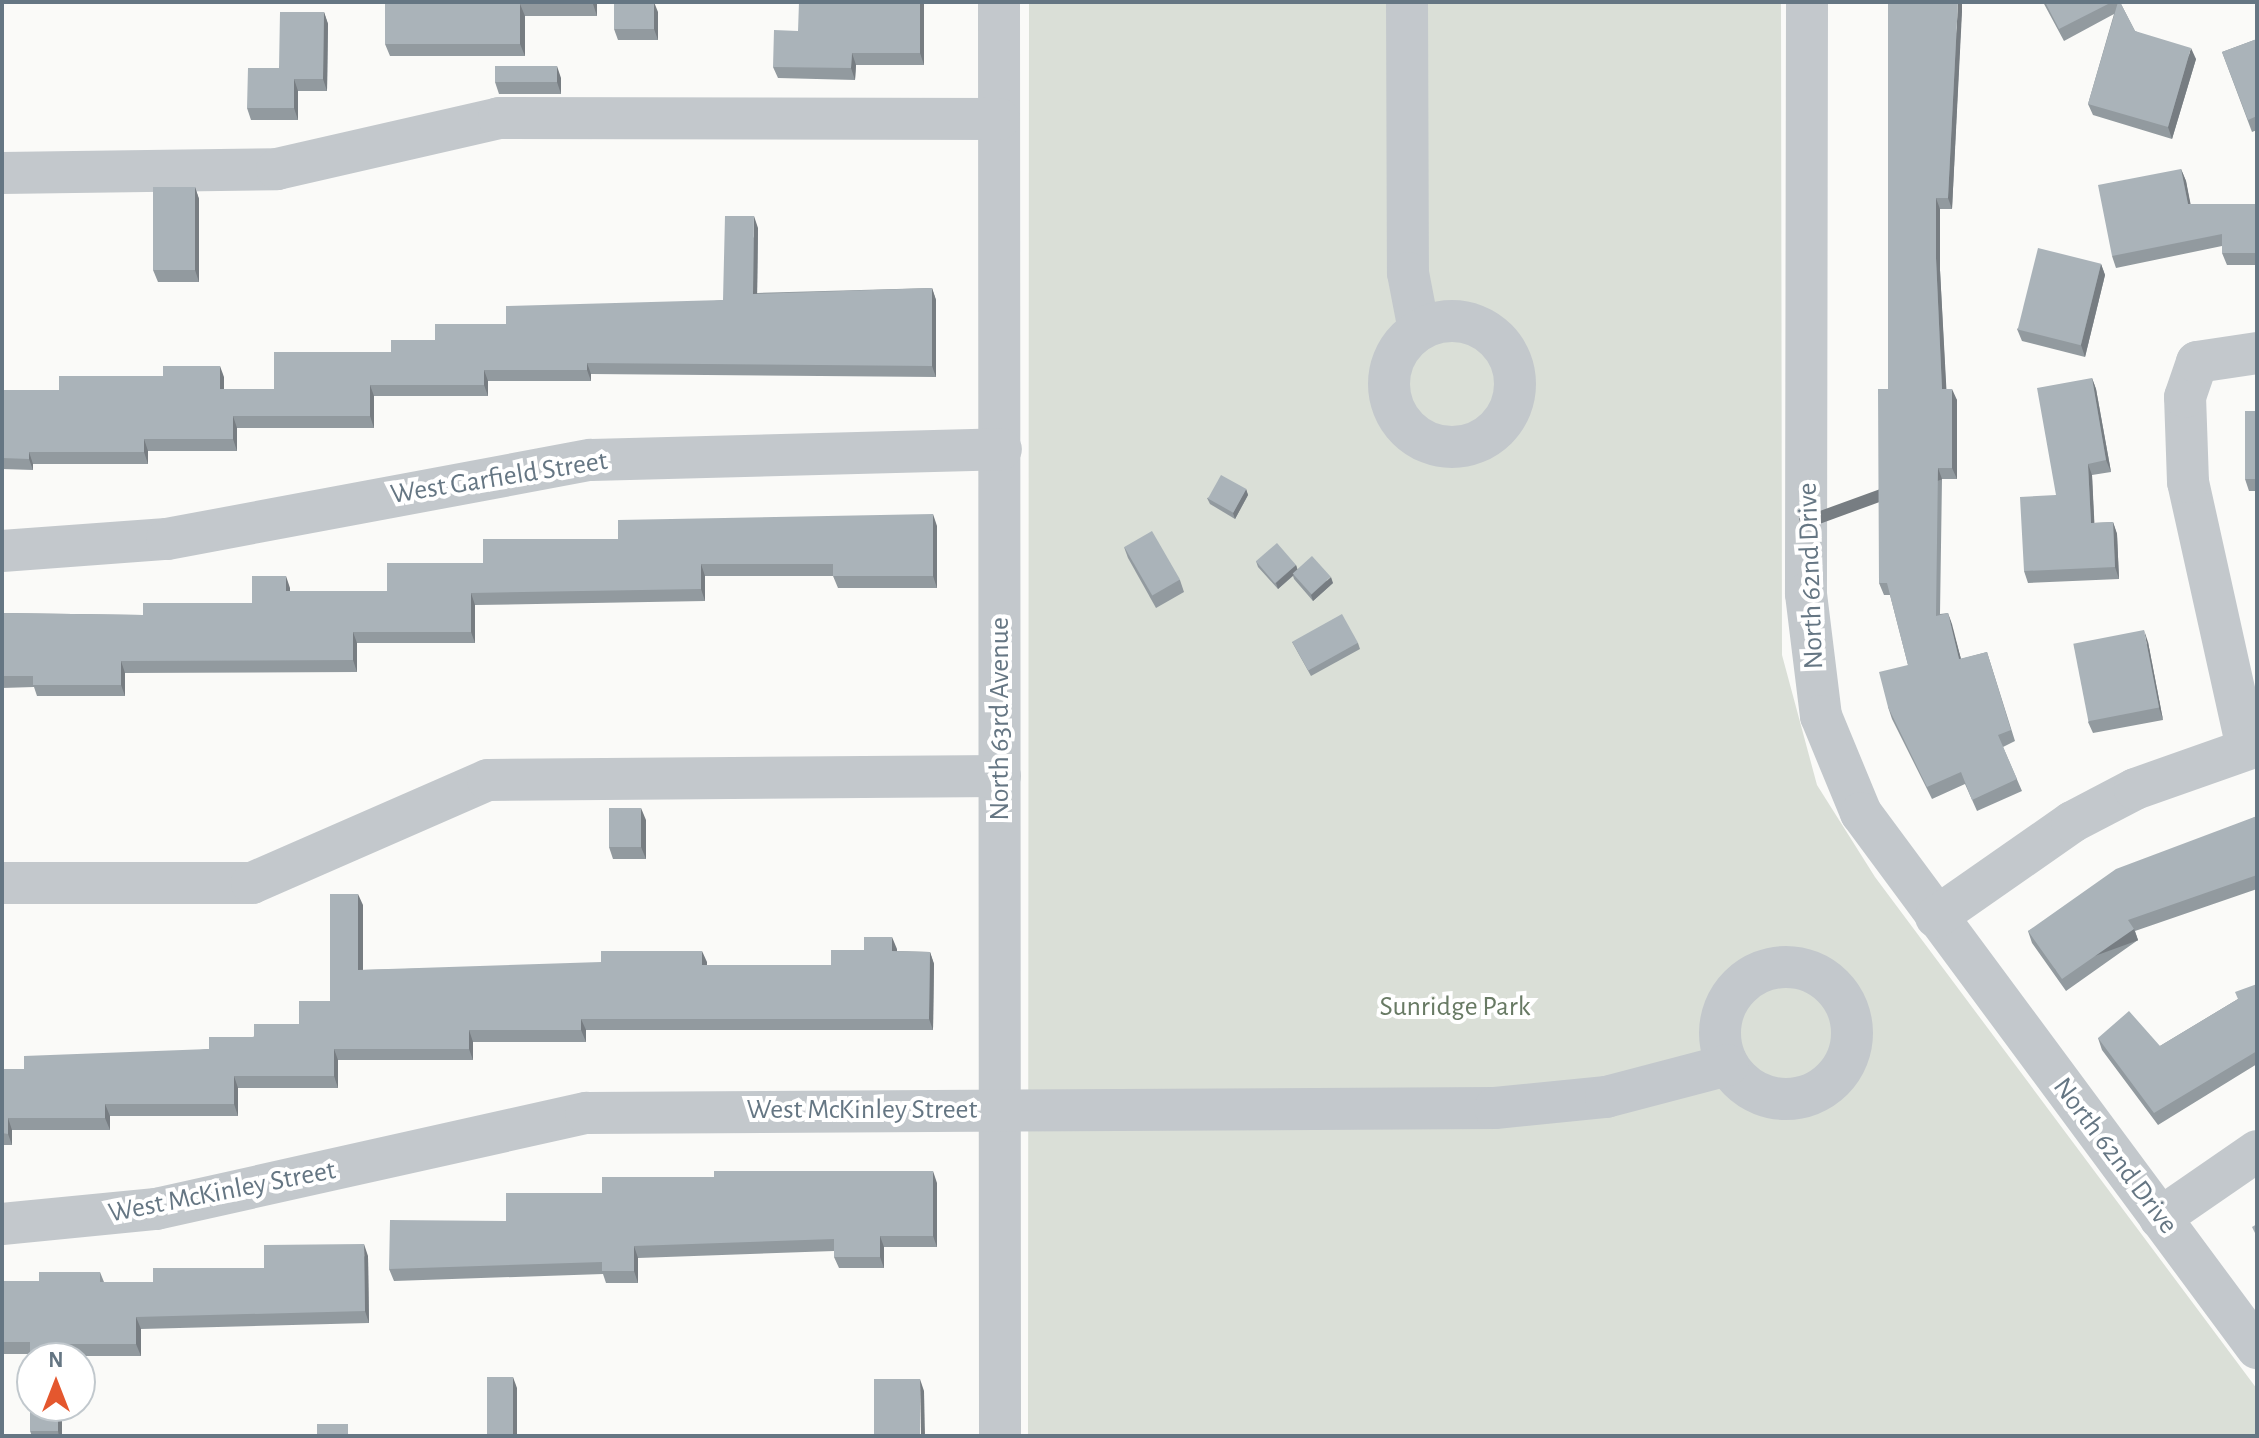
<!DOCTYPE html>
<html>
<head>
<meta charset="utf-8">
<style>
	body { margin:0 }
	#map { position:relative; width:2259px; height:1438px; overflow:hidden; background:#fafaf8; font-family:"Alegreya Sans",sans-serif }
	div>[style] { position:absolute }
	.green>* { inset:0; background:#dadfd7 }
	.minor>* { height:42px; margin:-21px; padding:0 21px; transform-origin:21px; border-radius:21px; background:#c3c8cc }
	.minor>.ring { margin:-21px; padding:0; box-sizing:content-box; background:none; border:42px solid #c3c8cc; border-radius:50% }
	.wall>* { inset:0; background:#929a9f }
	.shaded-wall>* { inset:0; background:#777d82; transform-origin:0 0 }
	.building>* { inset:0; background:#aab3b9; transform-origin:0 0 }
	span { translate:-50% -50%; white-space:nowrap; text-align:center; line-height:1.15; -webkit-text-stroke:8px #fff; paint-order:stroke }
	.street-label { font-size:28px; color:#657683 }
	.park-label { font-size:28px; color:#687a64 }
	.frame { position:absolute; inset:0; border:4px solid #657683; pointer-events:none }
	.north { position:absolute; left:16px; top:1342px; width:80px; height:80px; box-sizing:border-box; background:#fff; border:2px solid #c1c8cd; border-radius:50%; rotate:0deg; font-size:22px; font-weight:700; line-height:32px; text-align:center; color:#657683 }
	.north::after { content:''; display:block; margin:auto; width:28px; height:36px; background:#e4572e; clip-path:polygon(50% 0,100% 100%,50% 72%,0 100%) }
</style>
</head>
<body>
<div id="map">
	<div class="green">
		<i style="clip-path:polygon(1029px 2px,1781px 2px,1782px 655px,1817px 785px,1875px 877px,2257px 1389px,2257px 1436px,1028px 1436px)"></i>
	</div>
	<div class="minor">
		<i style="left:999px;top:2px;width:1434px;rotate:89.96deg"></i>
		<i style="left:1407px;top:2px;width:271px;rotate:89.8deg"></i>
		<i style="left:1408px;top:273px;width:58px;rotate:79.1deg"></i>
		<i style="left:1807px;top:2px;width:592px;rotate:90.1deg"></i>
		<i style="left:1806px;top:594px;width:123px;rotate:83deg"></i>
		<i style="left:1821px;top:716px;width:105px;rotate:67.6deg"></i>
		<i style="left:1861px;top:813px;width:666px;rotate:53.49deg"></i>
		<i style="left:2px;top:173px;width:275px;rotate:-0.8deg"></i>
		<i style="left:277px;top:169px;width:228px;rotate:-12.9deg"></i>
		<i style="left:499px;top:118px;width:500px;rotate:0.11deg"></i>
		<i class="ring" style="left:1389px;top:321px;width:84px;height:84px"></i>
		<i style="left:2px;top:551px;width:165px;rotate:-4.2deg"></i>
		<i style="left:167px;top:539px;width:431px;rotate:-10.6deg"></i>
		<i style="left:591px;top:460px;width:410px;rotate:-1.5deg"></i>
		<i style="left:2247px;top:748px;width:272px;rotate:-102.5deg"></i>
		<i style="left:2188px;top:482px;width:85px;rotate:-92deg"></i>
		<i style="left:2185px;top:397px;width:37px;rotate:-71deg"></i>
		<i style="left:2197px;top:362px;width:61px;rotate:-8.5deg"></i>
		<i style="left:2px;top:883px;width:250px"></i>
		<i style="left:252px;top:883px;width:257px;rotate:-23.6deg"></i>
		<i style="left:488px;top:780px;width:512px;rotate:-0.45deg"></i>
		<i style="left:1936px;top:917px;width:166px;rotate:-34.9deg"></i>
		<i style="left:2072px;top:822px;width:71px;rotate:-27.6deg"></i>
		<i style="left:2135px;top:789px;width:129px;rotate:-19.4deg"></i>
		<i class="ring" style="left:1720px;top:967px;width:90px;height:90px"></i>
		<i style="left:2160px;top:1218px;width:118px;rotate:-34.6deg"></i>
		<i style="left:2px;top:1224px;width:155px;rotate:-5.6deg"></i>
		<i style="left:156px;top:1209px;width:441px;rotate:-12.6deg"></i>
		<i style="left:586px;top:1113px;width:909px;rotate:-0.32deg"></i>
		<i style="left:1495px;top:1108px;width:112px;rotate:-5.7deg"></i>
		<i style="left:1606px;top:1097px;width:126px;rotate:-14.7deg"></i>
	</div>
	<div class="wall">
		<i style="clip-path:polygon(385px 2px,597px 2px,597px 16px,525px 16px,525px 56px,390px 56px,385px 44px)"></i>
		<i style="clip-path:polygon(924px 2px,924px 65px,856px 65px,855px 80px,778px 78px,773px 67px)"></i>
		<i style="clip-path:polygon(1962px 2px,1952px 209px,1940px 209px,1940px 270px,1946px 389px,1957px 400px,1957px 479px,1942px 479px,1940px 614px,1948px 613px,1961px 659px,1987px 652px,2015px 741px,2003px 747px,2022px 791px,1977px 811px,1965px 784px,1932px 799px,1892px 719px,1888px 707px,1908px 665px,1890px 595px,1884px 595px,1879px 583px,1888px 389px)"></i>
		<i style="clip-path:polygon(2043px 2px,2120px 2px,2135px 31px,2196px 59px,2172px 139px,2093px 115px,2088px 104px,2114px 14px,2064px 41px)"></i>
		<i style="clip-path:polygon(324px 12px,328px 24px,327px 91px,298px 91px,298px 120px,251px 120px,247px 108px)"></i>
		<i style="clip-path:polygon(658px 12px,658px 40px,618px 40px,614px 29px)"></i>
		<i style="clip-path:polygon(2257px 39px,2257px 130px,2252px 132px,2222px 52px)"></i>
		<i style="clip-path:polygon(561px 78px,561px 94px,499px 94px,495px 82px)"></i>
		<i style="clip-path:polygon(2181px 169px,2186px 181px,2190px 204px,2257px 204px,2257px 265px,2227px 265px,2222px 253px,2222px 246px,2116px 268px,2112px 256px)"></i>
		<i style="clip-path:polygon(195px 187px,199px 199px,199px 282px,158px 282px,153px 270px)"></i>
		<i style="clip-path:polygon(758px 228px,757px 293px,932px 288px,936px 300px,936px 377px,591px 374px,591px 381px,488px 381px,488px 396px,374px 396px,374px 428px,237px 428px,237px 451px,148px 451px,148px 464px,33px 464px,33px 470px,2px 469px,2px 390px,59px 390px,224px 377px,224px 389px,274px 389px,435px 340px,506px 324px,723px 300px)"></i>
		<i style="clip-path:polygon(2101px 264px,2105px 275px,2085px 357px,2022px 341px,2017px 329px)"></i>
		<i style="clip-path:polygon(2092px 378px,2096px 389px,2111px 472px,2092px 475px,2094px 523px,2113px 522px,2117px 534px,2119px 579px,2028px 583px,2024px 571px,2056px 495px)"></i>
		<i style="clip-path:polygon(2257px 411px,2257px 491px,2249px 491px,2245px 479px)"></i>
		<i style="clip-path:polygon(1246px 489px,1248px 495px,1235px 519px,1210px 504px,1207px 498px)"></i>
		<i style="clip-path:polygon(937px 526px,937px 588px,838px 588px,833px 576px,705px 576px,705px 601px,475px 605px,475px 643px,357px 643px,357px 672px,125px 673px,125px 696px,37px 696px,34px 687px,2px 688px,2px 613px,143px 615px,252px 603px,290px 588px,290px 591px,387px 591px,483px 563px,618px 539px)"></i>
		<i style="clip-path:polygon(1124px 547px,1180px 580px,1184px 592px,1156px 608px,1128px 558px)"></i>
		<i style="clip-path:polygon(1256px 561px,1296px 565px,1297px 569px,1333px 583px,1313px 601px,1294px 579px,1293px 576px,1278px 589px,1258px 567px)"></i>
		<i style="clip-path:polygon(1292px 642px,1358px 643px,1360px 649px,1311px 676px)"></i>
		<i style="clip-path:polygon(2148px 642px,2163px 720px,2093px 733px,2088px 722px)"></i>
		<i style="clip-path:polygon(2257px 816px,2257px 889px,2135px 931px,2138px 940px,2066px 991px,2032px 943px,2028px 931px)"></i>
		<i style="clip-path:polygon(646px 820px,646px 859px,613px 859px,609px 847px)"></i>
		<i style="clip-path:polygon(363px 905px,363px 970px,707px 962px,707px 965px,831px 965px,864px 950px,897px 949px,897px 951px,930px 952px,934px 964px,933px 1030px,586px 1030px,586px 1042px,473px 1042px,473px 1060px,338px 1060px,338px 1088px,238px 1088px,238px 1116px,110px 1116px,110px 1130px,12px 1130px,12px 1145px,2px 1145px,2px 1069px,24px 1069px,209px 1049px,299px 1024px,330px 1001px)"></i>
		<i style="clip-path:polygon(2257px 984px,2257px 1064px,2158px 1125px,2102px 1050px,2098px 1038px,2160px 1046px,2238px 999px)"></i>
		<i style="clip-path:polygon(937px 1183px,937px 1247px,884px 1247px,884px 1268px,839px 1268px,834px 1257px,834px 1251px,638px 1258px,638px 1283px,606px 1283px,603px 1274px,394px 1281px,389px 1269px,506px 1221px,602px 1193px)"></i>
		<i style="clip-path:polygon(368px 1256px,369px 1323px,141px 1329px,141px 1356px,62px 1356px,62px 1436px,32px 1436px,30px 1431px,30px 1354px,2px 1354px,2px 1281px,39px 1281px,100px 1272px,104px 1282px,153px 1282px)"></i>
	</div>
	<div class="shaded-wall">
		<i style="clip-path:polygon(593px 2px,597px 2px,597px 16px,593px 4px)"></i>
		<i style="clip-path:polygon(654px 2px,658px 12px,658px 40px,654px 29px)"></i>
		<i style="clip-path:polygon(920px 2px,924px 2px,924px 65px,920px 53px)"></i>
		<i style="clip-path:polygon(1958px 2px,1962px 2px,1962px 12px,1952px 209px,1948px 198px)"></i>
		<i style="clip-path:polygon(520px 4px,525px 16px,525px 56px,520px 44px)"></i>
		<i style="clip-path:polygon(324px 12px,328px 24px,327px 91px,323px 79px)"></i>
		<i style="clip-path:polygon(2191px 48px,2196px 59px,2172px 139px,2168px 127px)"></i>
		<i style="clip-path:polygon(852px 53px,856px 65px,855px 80px,851px 68px)"></i>
		<i style="clip-path:polygon(557px 66px,561px 78px,561px 94px,557px 82px)"></i>
		<i style="clip-path:polygon(294px 79px,298px 91px,298px 120px,294px 108px)"></i>
		<i style="clip-path:polygon(2181px 169px,2186px 181px,2193px 216px,2188px 204px)"></i>
		<i style="clip-path:polygon(195px 187px,199px 199px,199px 282px,195px 270px)"></i>
		<i style="clip-path:polygon(1936px 198px,1940px 209px,1940px 270px,1947px 400px,1942px 389px,1936px 258px)"></i>
		<i style="clip-path:polygon(754px 216px,758px 228px,757px 305px,753px 294px)"></i>
		<i style="clip-path:polygon(2101px 264px,2105px 275px,2085px 357px,2081px 345px)"></i>
		<i style="clip-path:polygon(932px 288px,936px 300px,936px 377px,932px 366px)"></i>
		<i style="clip-path:polygon(587px 363px,591px 374px,591px 381px,587px 370px)"></i>
		<i style="clip-path:polygon(220px 366px,224px 377px,224px 400px,220px 389px)"></i>
		<i style="clip-path:polygon(484px 370px,488px 381px,488px 396px,484px 385px)"></i>
		<i style="clip-path:polygon(2092px 378px,2096px 389px,2111px 472px,2106px 460px)"></i>
		<i style="clip-path:polygon(370px 385px,374px 396px,374px 428px,370px 416px)"></i>
		<i style="clip-path:polygon(1952px 389px,1957px 400px,1957px 479px,1952px 468px)"></i>
		<i style="clip-path:polygon(233px 416px,237px 428px,237px 451px,233px 439px)"></i>
		<i style="clip-path:polygon(144px 439px,148px 451px,148px 464px,144px 452px)"></i>
		<i style="clip-path:polygon(29px 452px,33px 464px,33px 470px,29px 459px)"></i>
		<i style="clip-path:polygon(2088px 464px,2092px 475px,2095px 535px,2091px 523px)"></i>
		<i style="left:1938px;top:468px;width:12px;height:148px;rotate:70deg"></i>
		<i style="clip-path:polygon(1246px 489px,1248px 495px,1235px 519px,1233px 513px)"></i>
		<i style="clip-path:polygon(933px 514px,937px 526px,937px 588px,933px 576px)"></i>
		<i style="clip-path:polygon(2113px 522px,2117px 534px,2119px 579px,2115px 567px)"></i>
		<i style="clip-path:polygon(701px 564px,705px 576px,705px 601px,701px 589px)"></i>
		<i style="clip-path:polygon(1296px 565px,1298px 571px,1278px 589px,1276px 583px)"></i>
		<i style="clip-path:polygon(286px 576px,290px 588px,290px 603px,286px 591px)"></i>
		<i style="clip-path:polygon(1331px 577px,1333px 583px,1313px 601px,1311px 595px)"></i>
		<i style="clip-path:polygon(471px 593px,475px 605px,475px 643px,471px 632px)"></i>
		<i style="clip-path:polygon(1948px 613px,1952px 624px,1964px 671px,1959px 659px)"></i>
		<i style="clip-path:polygon(2144px 630px,2148px 642px,2163px 720px,2159px 708px)"></i>
		<i style="clip-path:polygon(353px 632px,357px 643px,357px 672px,353px 660px)"></i>
		<i style="clip-path:polygon(121px 661px,125px 673px,125px 696px,121px 685px)"></i>
		<i style="clip-path:polygon(641px 808px,646px 820px,646px 859px,641px 847px)"></i>
		<i style="clip-path:polygon(358px 894px,363px 905px,363px 981px,358px 970px)"></i>
		<i style="left:2134px;top:929px;width:12px;height:88px;rotate:70deg"></i>
		<i style="clip-path:polygon(892px 937px,897px 949px,897px 962px,892px 951px)"></i>
		<i style="clip-path:polygon(702px 951px,707px 962px,707px 976px,702px 965px)"></i>
		<i style="clip-path:polygon(930px 952px,934px 964px,933px 1030px,929px 1019px)"></i>
		<i style="clip-path:polygon(581px 1019px,586px 1030px,586px 1042px,581px 1030px)"></i>
		<i style="clip-path:polygon(469px 1030px,473px 1042px,473px 1060px,469px 1049px)"></i>
		<i style="clip-path:polygon(334px 1049px,338px 1060px,338px 1088px,334px 1076px)"></i>
		<i style="clip-path:polygon(234px 1076px,238px 1088px,238px 1116px,234px 1104px)"></i>
		<i style="clip-path:polygon(105px 1104px,110px 1116px,110px 1130px,105px 1118px)"></i>
		<i style="clip-path:polygon(8px 1118px,12px 1130px,12px 1145px,8px 1134px)"></i>
		<i style="clip-path:polygon(933px 1171px,937px 1183px,937px 1247px,933px 1236px)"></i>
		<i style="clip-path:polygon(880px 1236px,884px 1247px,884px 1268px,880px 1257px)"></i>
		<i style="clip-path:polygon(364px 1244px,368px 1256px,369px 1323px,365px 1311px)"></i>
		<i style="clip-path:polygon(634px 1246px,638px 1258px,638px 1283px,634px 1271px)"></i>
		<i style="clip-path:polygon(136px 1317px,141px 1329px,141px 1356px,136px 1344px)"></i>
		<i style="clip-path:polygon(58px 1344px,62px 1356px,62px 1358px,58px 1358px)"></i>
		<i style="clip-path:polygon(513px 1377px,517px 1388px,517px 1436px,513px 1436px)"></i>
		<i style="clip-path:polygon(920px 1379px,924px 1391px,925px 1436px,921px 1436px)"></i>
		<i style="clip-path:polygon(58px 1406px,62px 1406px,62px 1436px,59px 1436px,58px 1431px)"></i>
	</div>
	<div class="building">
		<i style="clip-path:polygon(385px 2px,593px 2px,593px 4px,520px 4px,520px 44px,385px 44px)"></i>
		<i style="left:614px;top:2px;width:40px;height:27px"></i>
		<i style="clip-path:polygon(799px 2px,920px 2px,920px 53px,852px 53px,851px 68px,773px 67px,774px 30px,798px 31px)"></i>
		<i style="clip-path:polygon(1888px 2px,1958px 2px,1948px 198px,1936px 198px,1936px 258px,1942px 389px,1952px 389px,1952px 468px,1938px 468px,1936px 616px,1948px 613px,1959px 659px,1987px 652px,2011px 730px,1998px 735px,2017px 779px,1972px 800px,1961px 772px,1927px 787px,1888px 707px,1879px 672px,1908px 665px,1887px 583px,1879px 583px,1878px 389px,1888px 389px)"></i>
		<i style="clip-path:polygon(2045px 2px,2112px 2px,2059px 29px)"></i>
		<i style="clip-path:polygon(2118px 2px,2120px 2px,2135px 31px,2191px 48px,2168px 127px,2088px 104px)"></i>
		<i style="clip-path:polygon(280px 12px,324px 12px,323px 79px,294px 79px,294px 108px,247px 108px,248px 68px,279px 68px)"></i>
		<i style="clip-path:polygon(2257px 39px,2257px 116px,2248px 120px,2222px 52px)"></i>
		<i style="left:495px;top:66px;width:62px;height:16px"></i>
		<i style="clip-path:polygon(2181px 169px,2188px 204px,2257px 204px,2257px 253px,2222px 253px,2222px 234px,2112px 256px,2098px 185px)"></i>
		<i style="left:153px;top:187px;width:42px;height:83px"></i>
		<i style="clip-path:polygon(725px 216px,754px 216px,753px 294px,932px 288px,932px 366px,587px 363px,587px 370px,484px 370px,484px 385px,370px 385px,370px 416px,233px 416px,233px 439px,144px 439px,144px 452px,29px 452px,29px 459px,2px 458px,2px 390px,59px 390px,59px 376px,163px 376px,163px 366px,220px 366px,220px 389px,274px 389px,274px 352px,391px 352px,391px 340px,435px 340px,435px 324px,506px 324px,506px 306px,723px 300px)"></i>
		<i style="left:2038px;top:248px;width:65px;height:84px;rotate:14deg"></i>
		<i style="clip-path:polygon(2092px 378px,2106px 460px,2088px 464px,2091px 523px,2113px 522px,2115px 567px,2024px 571px,2020px 497px,2056px 495px,2037px 388px)"></i>
		<i style="left:2245px;top:411px;width:12px;height:68px"></i>
		<i style="left:1221px;top:475px;width:29px;height:27px;rotate:29deg"></i>
		<i style="clip-path:polygon(933px 514px,933px 576px,833px 576px,833px 564px,701px 564px,701px 589px,471px 593px,471px 632px,353px 632px,353px 660px,121px 661px,121px 685px,33px 685px,33px 676px,2px 676px,2px 613px,143px 615px,143px 603px,252px 603px,252px 576px,286px 576px,286px 591px,387px 591px,387px 563px,483px 563px,483px 539px,618px 539px,618px 520px)"></i>
		<i style="left:1152px;top:531px;width:56px;height:32px;rotate:60deg"></i>
		<i style="left:1277px;top:543px;width:29px;height:28px;rotate:49deg"></i>
		<i style="left:1312px;top:556px;width:28px;height:26px;rotate:48deg"></i>
		<i style="left:1342px;top:614px;width:33px;height:57px;rotate:61deg"></i>
		<i style="left:2144px;top:630px;width:79px;height:72px;rotate:79deg"></i>
		<i style="left:609px;top:808px;width:32px;height:39px"></i>
		<i style="clip-path:polygon(2257px 816px,2257px 875px,2128px 920px,2134px 929px,2062px 979px,2028px 931px,2116px 869px)"></i>
		<i style="clip-path:polygon(330px 894px,358px 894px,358px 970px,601px 962px,601px 951px,702px 951px,702px 965px,831px 965px,831px 950px,864px 950px,864px 937px,892px 937px,892px 951px,930px 952px,929px 1019px,581px 1019px,581px 1030px,469px 1030px,469px 1049px,334px 1049px,334px 1076px,234px 1076px,234px 1104px,105px 1104px,105px 1118px,8px 1118px,8px 1134px,2px 1133px,2px 1069px,24px 1069px,24px 1056px,209px 1049px,209px 1037px,254px 1037px,254px 1024px,299px 1024px,299px 1001px,330px 1001px)"></i>
		<i style="clip-path:polygon(2257px 984px,2257px 1051px,2154px 1113px,2098px 1038px,2129px 1011px,2160px 1046px,2238px 999px,2235px 992px)"></i>
		<i style="clip-path:polygon(714px 1171px,933px 1171px,933px 1236px,880px 1236px,880px 1257px,834px 1257px,834px 1239px,634px 1246px,634px 1271px,602px 1271px,602px 1262px,389px 1269px,390px 1220px,506px 1221px,506px 1193px,602px 1193px,602px 1177px,714px 1177px)"></i>
		<i style="clip-path:polygon(2257px 1224px,2257px 1237px,2252px 1227px)"></i>
		<i style="clip-path:polygon(364px 1244px,365px 1311px,136px 1317px,136px 1344px,58px 1344px,58px 1358px,32px 1358px,32px 1406px,58px 1406px,58px 1431px,30px 1431px,30px 1342px,2px 1342px,2px 1281px,39px 1281px,39px 1272px,100px 1272px,100px 1282px,153px 1282px,153px 1268px,264px 1268px,264px 1245px)"></i>
		<i style="left:487px;top:1377px;width:26px;height:59px"></i>
		<i style="left:874px;top:1379px;width:46px;height:57px"></i>
		<i style="left:317px;top:1424px;width:31px;height:12px"></i>
	</div>
	<div class="street-label">
		<span style="left:499px;top:478px;rotate:-9deg">West Garfield Street</span>
		<span style="left:1811px;top:576px;rotate:-92deg">North 62nd Drive</span>
		<span style="left:1000px;top:719px;rotate:-90deg">North 63rd Avenue</span>
		<span style="left:862px;top:1110px">West McKinley Street</span>
		<span style="left:2115px;top:1156px;rotate:53deg">North 62nd Drive</span>
		<span style="left:222px;top:1192px;rotate:-11deg">West McKinley Street</span>
	</div>
	<div class="park-label">
		<span style="left:1455px;top:1007px">Sunridge Park</span>
	</div>
	<div class="frame"></div>
	<div class="north">N</div>
</div>
</body>
</html>
